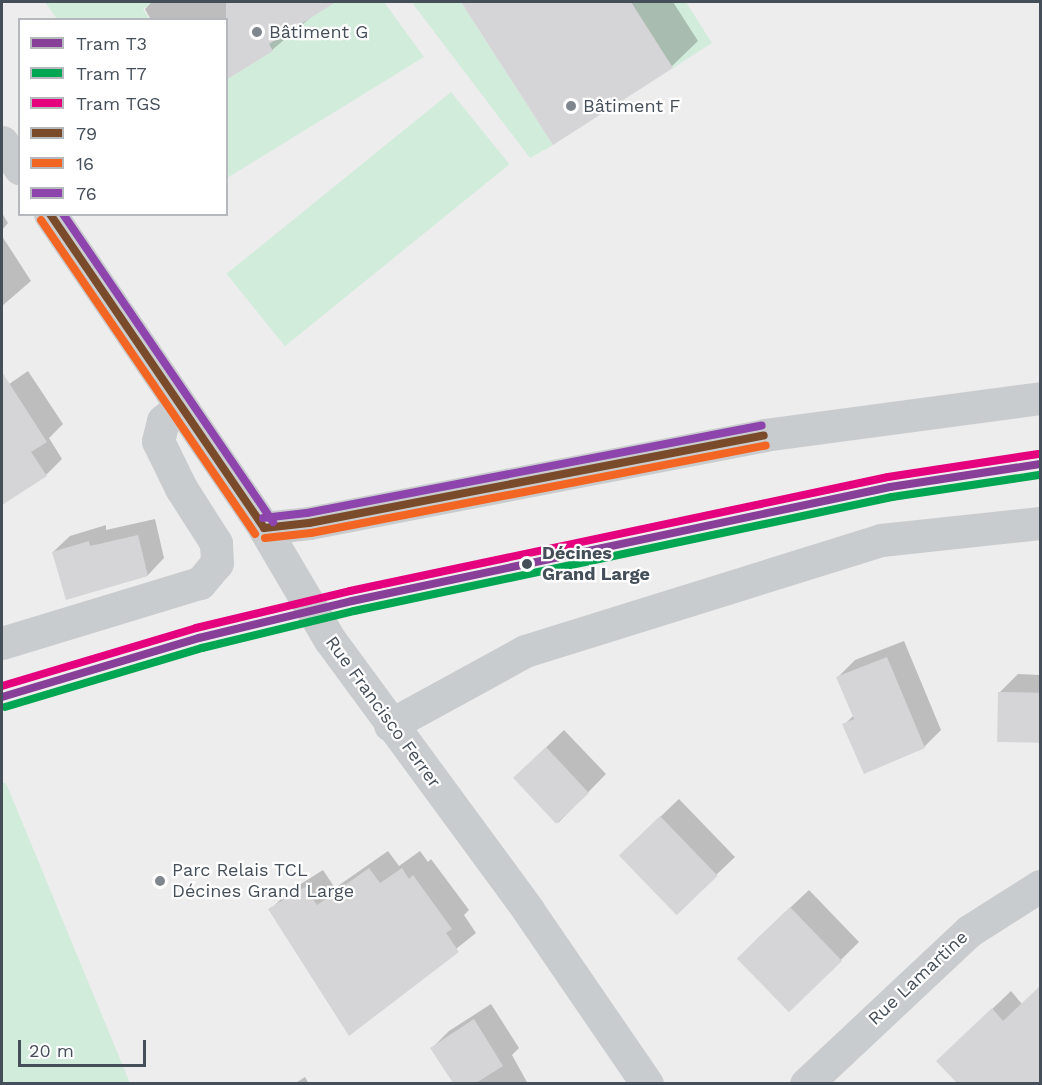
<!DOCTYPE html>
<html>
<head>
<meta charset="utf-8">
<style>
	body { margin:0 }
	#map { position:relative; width:1042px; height:1085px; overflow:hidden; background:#eeeded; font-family:"Work Sans",sans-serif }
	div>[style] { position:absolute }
	.green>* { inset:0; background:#d2ecdc; transform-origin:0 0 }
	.shadow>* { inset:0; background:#0003 }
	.building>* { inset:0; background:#d5d5d7; transform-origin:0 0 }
	.minor>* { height:33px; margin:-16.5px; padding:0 16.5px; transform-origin:16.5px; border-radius:16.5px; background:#c9ccce }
	.bus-1>* { height:8px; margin:-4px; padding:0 4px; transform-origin:4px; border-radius:4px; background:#7a4b2a }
	.bus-2>* { height:8px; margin:-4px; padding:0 4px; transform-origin:4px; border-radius:4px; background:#f26522 }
	.bus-3>* { height:8px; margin:-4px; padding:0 4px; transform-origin:4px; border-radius:4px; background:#8e44ad }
	.tram-1>* { height:8px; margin:-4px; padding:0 4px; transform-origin:4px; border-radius:4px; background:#873f98 }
	.tram-2>* { height:8px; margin:-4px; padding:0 4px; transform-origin:4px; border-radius:4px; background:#00a651 }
	.tram-3>* { height:8px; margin:-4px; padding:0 4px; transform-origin:4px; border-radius:4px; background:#e5007d }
	.dots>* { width:16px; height:16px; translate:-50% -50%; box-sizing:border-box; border:3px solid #fff; border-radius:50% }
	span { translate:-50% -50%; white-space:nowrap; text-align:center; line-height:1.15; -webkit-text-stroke:4.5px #fff; paint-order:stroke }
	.poi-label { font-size:18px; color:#454f59 }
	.left { translate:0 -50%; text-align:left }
	.stop-label { font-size:18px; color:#454f59; font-weight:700 }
	.street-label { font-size:18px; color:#454f59 }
	.frame { position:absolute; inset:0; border:3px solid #454f59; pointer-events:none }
	.legend { position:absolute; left:18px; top:18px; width:210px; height:198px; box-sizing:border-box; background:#fff; border:2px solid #b5b9bd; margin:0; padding:8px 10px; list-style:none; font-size:18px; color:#454f59 }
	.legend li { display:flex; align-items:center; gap:12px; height:30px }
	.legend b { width:30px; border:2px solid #b5b9bd }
	.scale { position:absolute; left:18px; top:1040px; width:128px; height:27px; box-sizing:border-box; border:3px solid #454f59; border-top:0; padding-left:8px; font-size:18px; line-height:21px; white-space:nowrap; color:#454f59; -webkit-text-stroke:4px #fff; paint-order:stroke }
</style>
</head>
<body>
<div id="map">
	<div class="green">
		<i style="clip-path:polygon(45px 2px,154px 2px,143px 9px,150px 20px,57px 19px)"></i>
		<i style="clip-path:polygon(318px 2px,384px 2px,424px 57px,227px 178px,227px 72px,230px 70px,234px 75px,273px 51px,269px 44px,323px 10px)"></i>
		<i style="clip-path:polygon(417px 2px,461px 2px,553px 145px,530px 158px,413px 4px)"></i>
		<i style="clip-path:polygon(631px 2px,686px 2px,712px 43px,673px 68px)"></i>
		<i style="left:451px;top:92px;width:93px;height:289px;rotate:51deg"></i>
		<i style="clip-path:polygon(2px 783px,6px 783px,130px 1083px,2px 1083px)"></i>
	</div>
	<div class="shadow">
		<i style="clip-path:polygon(152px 2px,329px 2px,272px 50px,226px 20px,151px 20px,145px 9px)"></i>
		<i style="clip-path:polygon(463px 2px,673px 2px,698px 41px,672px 66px,553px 143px)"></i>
		<i style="clip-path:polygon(2px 213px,8px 223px,2px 230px)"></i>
		<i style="clip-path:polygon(2px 236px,31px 281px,2px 306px)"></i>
		<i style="clip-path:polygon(28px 371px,63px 424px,49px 438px,62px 459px,46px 475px,7px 500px,2px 491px,2px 389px)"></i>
		<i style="clip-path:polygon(155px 519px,164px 558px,148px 575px,67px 598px,53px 552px,70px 536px,106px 525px,106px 530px)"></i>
		<i style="clip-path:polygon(904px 641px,941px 730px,924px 747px,844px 725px,854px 715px,838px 677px,855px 660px)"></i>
		<i style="clip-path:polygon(1018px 674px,1040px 675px,1040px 741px,1000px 692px)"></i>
		<i style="clip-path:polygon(564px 730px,606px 774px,558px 823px,533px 760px)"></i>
		<i style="clip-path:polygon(679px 799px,735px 857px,676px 913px,639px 837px)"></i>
		<i style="clip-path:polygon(388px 851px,399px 866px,420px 851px,428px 862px,431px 859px,469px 910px,464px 915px,476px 933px,349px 1034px,270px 910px,288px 892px,323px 870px,335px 888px)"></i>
		<i style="clip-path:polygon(809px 890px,859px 942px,790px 1010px,756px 940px)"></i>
		<i style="clip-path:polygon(1011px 991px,1022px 1004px,1040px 1081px,959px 1084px,938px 1061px)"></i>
		<i style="clip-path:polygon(491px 1004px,519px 1048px,512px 1055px,528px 1084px,455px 1084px,432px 1048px,449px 1031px)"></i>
		<i style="clip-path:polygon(305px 1077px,309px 1084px,294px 1084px)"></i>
	</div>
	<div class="building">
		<i style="clip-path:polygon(226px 2px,336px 2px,269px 44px,273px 51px,226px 80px)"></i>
		<i style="clip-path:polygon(461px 2px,631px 2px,673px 68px,553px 145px)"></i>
		<i style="clip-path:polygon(2px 372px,47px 442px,31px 452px,47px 476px,2px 505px)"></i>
		<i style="clip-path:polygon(138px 535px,148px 576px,66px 600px,52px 552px,89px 541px,90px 546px)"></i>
		<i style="clip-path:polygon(887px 657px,925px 748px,864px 774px,842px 724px,854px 719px,836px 677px)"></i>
		<i style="left:998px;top:692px;width:43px;height:50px;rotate:1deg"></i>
		<i style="left:546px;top:747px;width:63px;height:45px;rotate:47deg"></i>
		<i style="left:660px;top:816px;width:83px;height:57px;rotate:46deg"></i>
		<i style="clip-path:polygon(369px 868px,380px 883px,402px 868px,409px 879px,413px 875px,452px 929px,446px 933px,459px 952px,349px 1036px,268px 909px,305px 887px,317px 905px)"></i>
		<i style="left:790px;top:907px;width:75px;height:74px;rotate:46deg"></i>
		<i style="clip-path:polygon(1041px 985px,1041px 1083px,957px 1083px,936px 1061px,992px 1008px,1003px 1021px)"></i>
		<i style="clip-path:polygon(474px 1019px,503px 1066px,476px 1083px,453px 1083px,430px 1048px)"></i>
	</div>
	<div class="minor">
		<i style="left:2px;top:142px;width:32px;rotate:56deg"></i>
		<i style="left:50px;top:214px;width:380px;rotate:55.7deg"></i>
		<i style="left:264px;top:528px;width:130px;rotate:59.5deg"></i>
		<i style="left:330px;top:640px;width:335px;rotate:53.7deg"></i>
		<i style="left:528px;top:910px;width:211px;rotate:55.6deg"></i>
		<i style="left:264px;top:528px;width:45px;rotate:-6.3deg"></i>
		<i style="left:309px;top:523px;width:463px;rotate:-10.9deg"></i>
		<i style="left:764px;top:435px;width:278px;rotate:-7.6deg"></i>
		<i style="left:2px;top:643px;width:207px;rotate:-16.9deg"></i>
		<i style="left:200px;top:583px;width:26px;rotate:-50deg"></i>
		<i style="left:217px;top:563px;width:20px;rotate:-93deg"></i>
		<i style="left:216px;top:543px;width:65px;rotate:-122.5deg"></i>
		<i style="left:181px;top:488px;width:52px;rotate:-116.1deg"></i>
		<i style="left:158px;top:441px;width:21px;rotate:-76deg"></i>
		<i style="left:163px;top:421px;width:20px;rotate:-41deg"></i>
		<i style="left:390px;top:725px;width:154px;rotate:-28.7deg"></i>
		<i style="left:525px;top:651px;width:373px;rotate:-17.3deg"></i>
		<i style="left:881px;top:540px;width:160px;rotate:-6.1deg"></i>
		<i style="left:806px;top:1084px;width:224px;rotate:-43.2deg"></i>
		<i style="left:969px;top:931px;width:84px;rotate:-32.4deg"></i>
	</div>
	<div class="bus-1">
		<i style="left:50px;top:214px;width:380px;rotate:55.7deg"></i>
		<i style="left:264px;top:528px;width:45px;rotate:-6.3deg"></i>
		<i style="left:309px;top:523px;width:463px;rotate:-10.9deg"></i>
	</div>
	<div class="bus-2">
		<i style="left:41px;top:220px;width:380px;rotate:55.7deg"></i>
		<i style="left:265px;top:538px;width:46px;rotate:-6.2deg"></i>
		<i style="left:311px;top:533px;width:463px;rotate:-10.9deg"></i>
	</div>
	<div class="bus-3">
		<i style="left:63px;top:214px;width:373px;rotate:55.7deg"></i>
		<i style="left:263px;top:518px;width:44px;rotate:-6.5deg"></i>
		<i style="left:307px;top:513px;width:463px;rotate:-10.9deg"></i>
	</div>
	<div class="tram-1">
		<i style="left:2px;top:697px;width:206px;rotate:-16.7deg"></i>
		<i style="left:199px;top:638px;width:157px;rotate:-13.6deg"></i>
		<i style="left:352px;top:601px;width:550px;rotate:-11.96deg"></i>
		<i style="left:890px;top:487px;width:152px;rotate:-8.7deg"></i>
	</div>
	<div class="tram-2">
		<i style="left:5px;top:707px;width:206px;rotate:-16.7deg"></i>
		<i style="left:202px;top:648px;width:156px;rotate:-13.7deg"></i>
		<i style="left:354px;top:611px;width:550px;rotate:-11.96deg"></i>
		<i style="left:892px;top:497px;width:150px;rotate:-8.5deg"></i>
	</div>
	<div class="tram-3">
		<i style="left:2px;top:686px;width:202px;rotate:-16.6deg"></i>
		<i style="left:196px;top:628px;width:158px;rotate:-13.5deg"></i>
		<i style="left:350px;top:591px;width:550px;rotate:-11.96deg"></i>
		<i style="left:888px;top:477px;width:152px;rotate:-8.7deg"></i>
	</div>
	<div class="dots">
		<i style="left:257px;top:32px;background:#80868d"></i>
		<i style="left:571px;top:106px;background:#80868d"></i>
		<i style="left:527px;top:564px;background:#454f59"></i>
		<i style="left:160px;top:881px;background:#80868d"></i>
	</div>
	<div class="poi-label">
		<span class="left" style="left:269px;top:32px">Bâtiment G</span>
		<span class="left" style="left:583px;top:106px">Bâtiment F</span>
		<span class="left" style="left:172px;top:881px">Parc Relais TCL<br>Décines Grand Large</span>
	</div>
	<div class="stop-label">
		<span class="left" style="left:542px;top:564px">Décines<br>Grand Large</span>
	</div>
	<div class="street-label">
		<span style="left:383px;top:712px;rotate:54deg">Rue Francisco Ferrer</span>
		<span style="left:918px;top:978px;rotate:-43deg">Rue Lamartine</span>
	</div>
	<div class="frame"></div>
	<ul class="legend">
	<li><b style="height:8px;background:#873f98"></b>Tram T3</li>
	<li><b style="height:8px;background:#00a651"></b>Tram T7</li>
	<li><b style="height:8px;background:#e5007d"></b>Tram TGS</li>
	<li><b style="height:8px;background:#7a4b2a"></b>79</li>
	<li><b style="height:8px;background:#f26522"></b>16</li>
	<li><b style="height:8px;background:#8e44ad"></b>76</li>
	</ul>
	<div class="scale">20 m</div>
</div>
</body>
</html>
